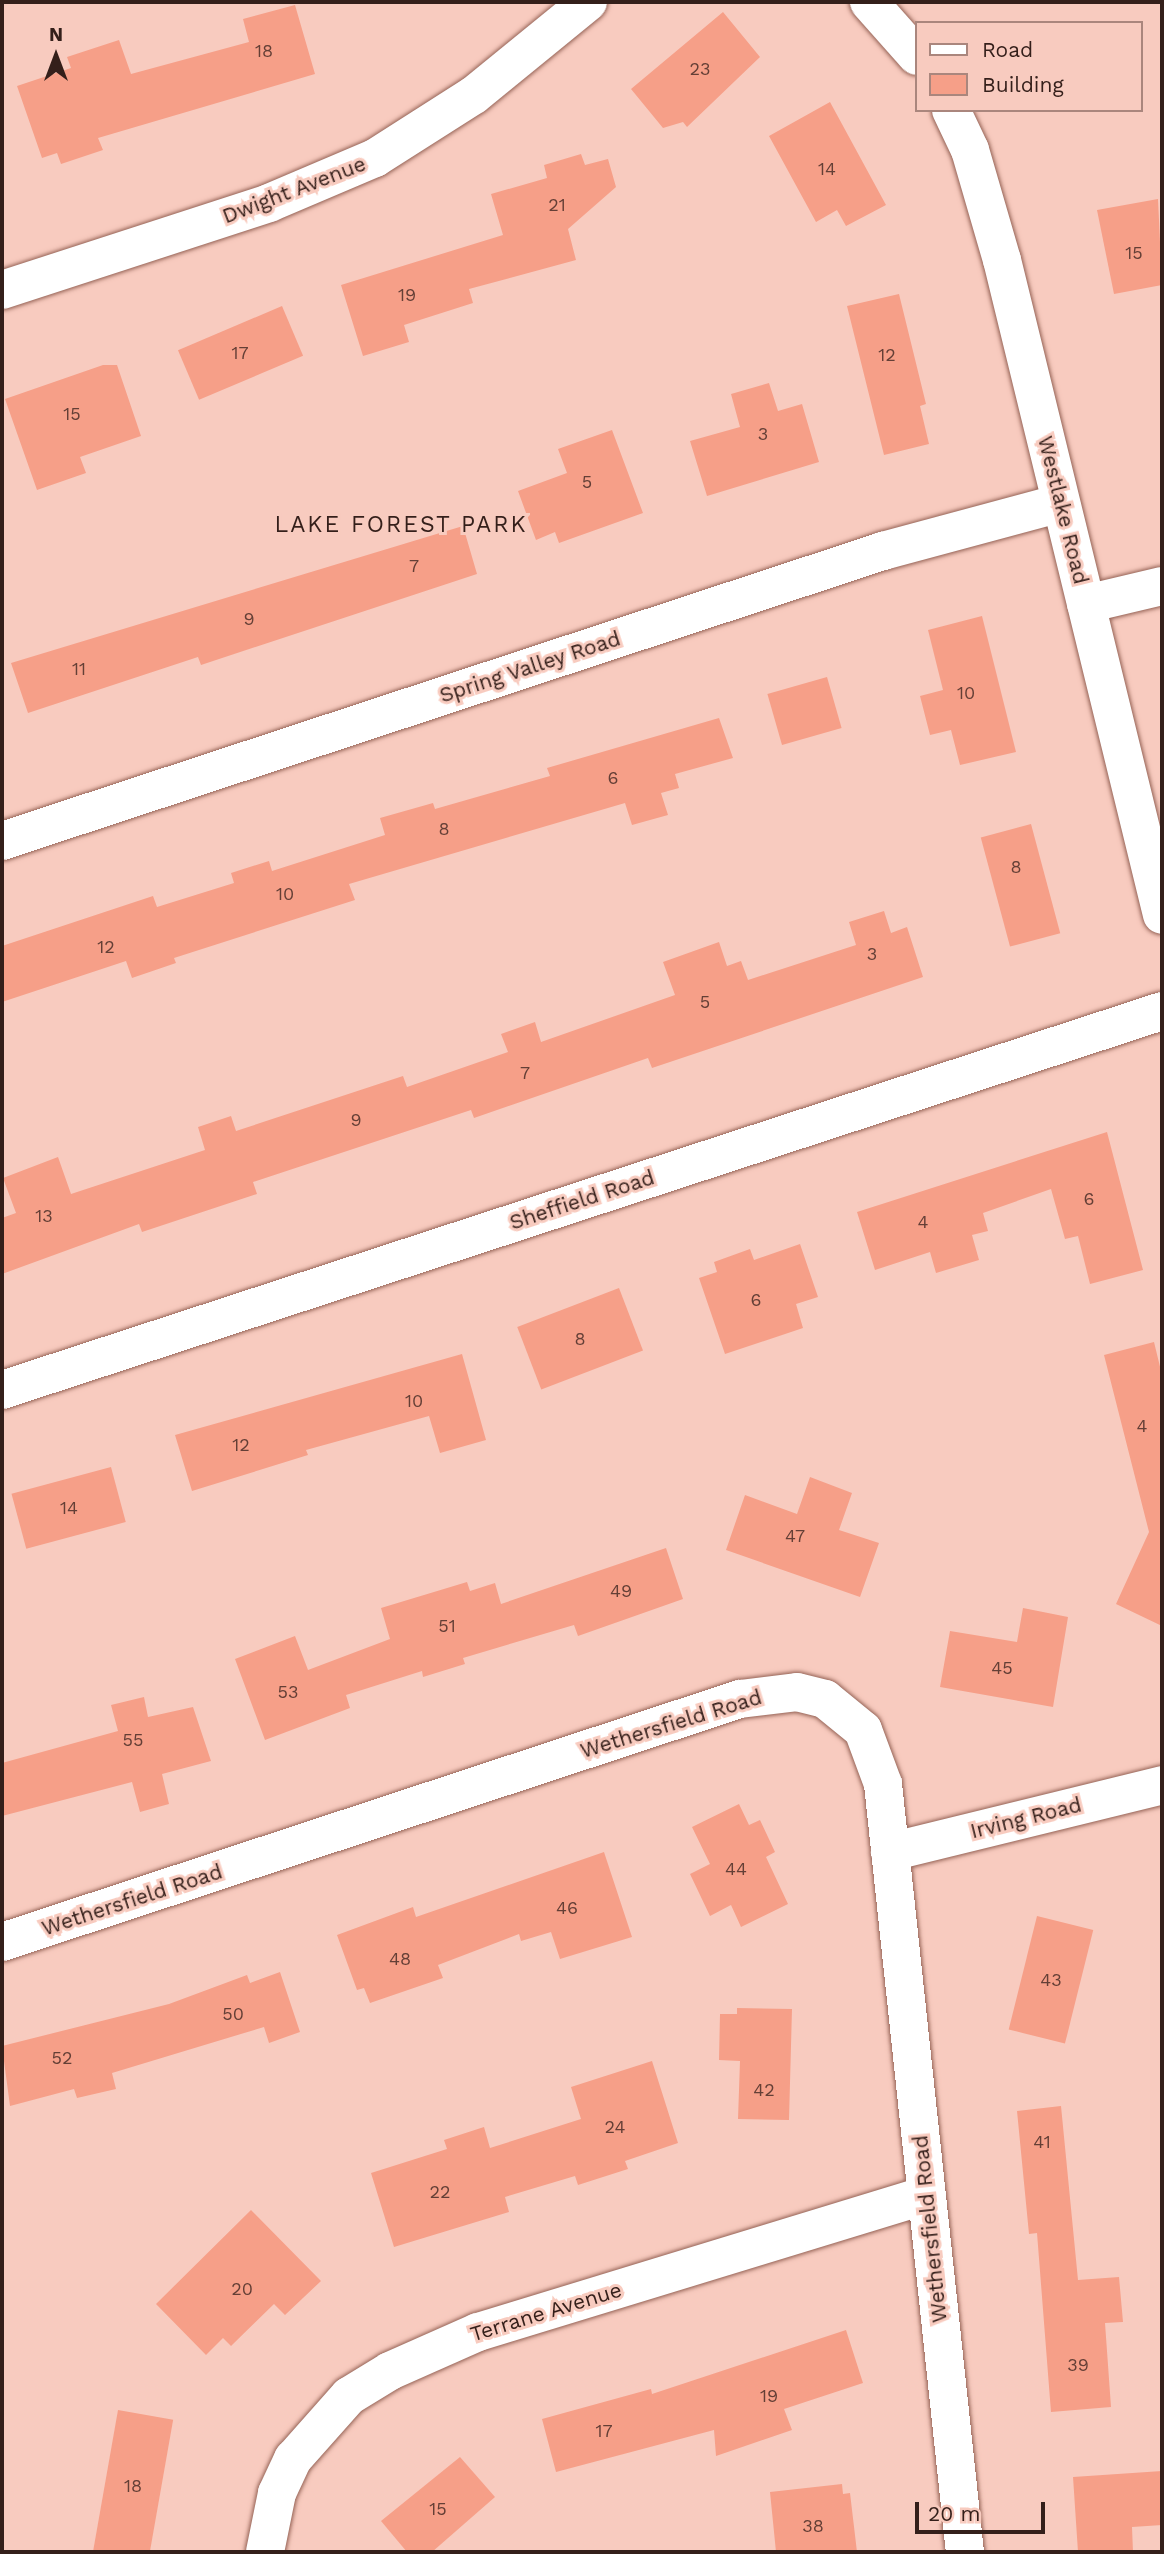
<!DOCTYPE html>
<html>
<head>
<meta charset="utf-8">
<style>
	body { margin:0 }
	#map { position:relative; width:1164px; height:2554px; overflow:hidden; background:#f8cbbf; font-family:"Work Sans",sans-serif }
	div>[style] { position:absolute }
	.building>* { inset:0; background:#f69f88; transform-origin:0 0 }
	.roads { filter:drop-shadow(0 0 2px #956356) drop-shadow(0 0 2px #956356) }
	.street>* { height:38px; margin:-19px; padding:0 19px; transform-origin:19px; border-radius:19px; background:#fff }
	span { translate:-50% -50%; white-space:nowrap; text-align:center; line-height:1.15; -webkit-text-stroke:6px #f8cbbf; paint-order:stroke }
	.number-label { font-size:18px; color:#643f36 }
	.number-label span { -webkit-text-stroke-width:0 }
	.street-label { font-size:21px; color:#341f1a }
	.neighbourhood-label { font-size:23px; color:#341f1a; letter-spacing:2px }
	.frame { position:absolute; inset:0; border:4px solid #341f1a; pointer-events:none }
	.legend { position:absolute; left:915px; top:21px; width:228px; height:91px; box-sizing:border-box; background:#f8cbbf; border:2px solid #aa867d; margin:0; padding:9px 12px; list-style:none; font-size:21px; color:#341f1a }
	.legend li { display:flex; align-items:center; gap:14px; height:35px }
	.legend b { width:35px; border:2px solid #aa867d }
	.north { position:absolute; left:21px; top:21px; width:70px; height:70px; -webkit-text-stroke:5px #f8cbbf; paint-order:stroke; rotate:0deg; font-size:19px; font-weight:700; line-height:28px; text-align:center; color:#341f1a }
	.north::after { content:''; display:block; margin:auto; width:24px; height:32px; background:#341f1a; clip-path:polygon(50% 0,100% 100%,50% 72%,0 100%) }
	.scale { position:absolute; left:915px; top:2502px; width:130px; height:32px; box-sizing:border-box; border:4px solid #341f1a; border-top:0; padding-left:9px; font-size:21px; line-height:24px; white-space:nowrap; color:#341f1a; -webkit-text-stroke:5px #f8cbbf; paint-order:stroke }
</style>
</head>
<body>
<div id="map">
	<div class="building">
		<i style="clip-path:polygon(295px 5px,315px 74px,98px 138px,103px 150px,61px 164px,57px 153px,42px 158px,17px 86px,71px 68px,67px 57px,119px 40px,131px 74px,249px 42px,243px 19px)"></i>
		<i style="clip-path:polygon(723px 12px,760px 57px,687px 127px,683px 122px,663px 128px,631px 89px)"></i>
		<i style="clip-path:polygon(830px 102px,886px 205px,846px 226px,837px 210px,816px 222px,769px 136px)"></i>
		<i style="clip-path:polygon(581px 154px,585px 165px,608px 159px,616px 187px,568px 229px,576px 260px,469px 289px,473px 303px,404px 325px,409px 342px,363px 356px,341px 285px,503px 235px,491px 194px,547px 178px,544px 165px)"></i>
		<i style="clip-path:polygon(1158px 199px,1162px 285px,1114px 294px,1097px 210px)"></i>
		<i style="clip-path:polygon(899px 294px,926px 404px,920px 406px,929px 444px,884px 455px,847px 306px)"></i>
		<i style="left:282px;top:306px;width:54px;height:113px;rotate:67deg"></i>
		<i style="clip-path:polygon(103px 365px,117px 365px,141px 436px,80px 457px,86px 473px,37px 490px,5px 399px)"></i>
		<i style="clip-path:polygon(769px 383px,778px 411px,802px 404px,819px 462px,707px 496px,690px 441px,740px 427px,731px 394px)"></i>
		<i style="clip-path:polygon(612px 430px,643px 513px,559px 543px,555px 532px,536px 540px,518px 491px,567px 473px,558px 449px)"></i>
		<i style="clip-path:polygon(463px 526px,477px 574px,201px 665px,198px 657px,28px 713px,11px 663px)"></i>
		<i style="clip-path:polygon(982px 616px,1016px 752px,960px 765px,951px 730px,930px 735px,920px 696px,943px 690px,928px 630px)"></i>
		<i style="left:827px;top:677px;width:53px;height:62px;rotate:74deg"></i>
		<i style="clip-path:polygon(719px 718px,733px 758px,675px 774px,679px 788px,661px 793px,668px 815px,632px 825px,625px 803px,349px 884px,355px 900px,174px 958px,176px 963px,132px 978px,126px 961px,2px 1002px,2px 946px,153px 896px,157px 907px,234px 883px,231px 873px,269px 861px,272px 871px,385px 835px,380px 818px,433px 803px,435px 809px,550px 776px,547px 768px)"></i>
		<i style="left:1031px;top:824px;width:113px;height:52px;rotate:75deg"></i>
		<i style="clip-path:polygon(884px 911px,891px 933px,907px 927px,923px 977px,652px 1068px,648px 1058px,474px 1118px,471px 1110px,253px 1182px,257px 1194px,142px 1232px,139px 1224px,2px 1274px,2px 1218px,16px 1213px,3px 1178px,58px 1157px,71px 1194px,205px 1150px,198px 1127px,231px 1116px,236px 1131px,403px 1076px,407px 1087px,508px 1052px,501px 1034px,535px 1022px,541px 1042px,675px 995px,663px 962px,719px 942px,727px 966px,741px 961px,748px 980px,856px 945px,849px 922px)"></i>
		<i style="clip-path:polygon(1107px 1132px,1143px 1270px,1090px 1284px,1078px 1236px,1065px 1239px,1051px 1189px,983px 1213px,988px 1231px,972px 1235px,979px 1260px,936px 1273px,930px 1252px,875px 1270px,857px 1212px)"></i>
		<i style="clip-path:polygon(800px 1244px,818px 1297px,796px 1304px,803px 1328px,725px 1354px,699px 1278px,717px 1272px,714px 1262px,750px 1249px,754px 1260px)"></i>
		<i style="left:619px;top:1288px;width:67px;height:109px;rotate:69deg"></i>
		<i style="clip-path:polygon(1154px 1342px,1162px 1375px,1162px 1626px,1116px 1604px,1149px 1532px,1104px 1355px)"></i>
		<i style="clip-path:polygon(462px 1354px,486px 1440px,440px 1453px,429px 1416px,306px 1450px,308px 1455px,192px 1491px,175px 1435px)"></i>
		<i style="left:111px;top:1467px;width:57px;height:103px;rotate:75deg"></i>
		<i style="clip-path:polygon(810px 1477px,852px 1493px,839px 1530px,879px 1543px,860px 1597px,726px 1550px,745px 1495px,797px 1514px)"></i>
		<i style="clip-path:polygon(666px 1548px,683px 1599px,578px 1636px,574px 1625px,463px 1658px,465px 1664px,423px 1677px,422px 1671px,346px 1695px,350px 1708px,265px 1740px,235px 1659px,295px 1636px,308px 1670px,390px 1639px,381px 1608px,467px 1582px,470px 1591px,495px 1583px,501px 1604px)"></i>
		<i style="clip-path:polygon(1023px 1608px,1068px 1617px,1053px 1707px,940px 1687px,950px 1631px,1017px 1642px)"></i>
		<i style="clip-path:polygon(144px 1697px,148px 1717px,193px 1707px,211px 1761px,162px 1774px,169px 1804px,140px 1812px,132px 1782px,2px 1816px,2px 1763px,118px 1731px,111px 1705px)"></i>
		<i style="clip-path:polygon(739px 1804px,749px 1825px,760px 1820px,775px 1852px,766px 1857px,788px 1904px,741px 1927px,731px 1905px,710px 1916px,690px 1874px,710px 1864px,692px 1827px)"></i>
		<i style="clip-path:polygon(604px 1852px,632px 1937px,560px 1959px,551px 1932px,521px 1941px,519px 1934px,438px 1965px,443px 1978px,370px 2003px,364px 1988px,357px 1990px,337px 1935px,413px 1907px,416px 1917px)"></i>
		<i style="left:1037px;top:1916px;width:58px;height:117px;rotate:14deg"></i>
		<i style="clip-path:polygon(280px 1972px,300px 2032px,269px 2043px,264px 2027px,112px 2073px,116px 2089px,77px 2098px,74px 2089px,10px 2106px,2px 2046px,169px 2004px,247px 1975px,250px 1983px)"></i>
		<i style="clip-path:polygon(737px 2008px,792px 2009px,789px 2120px,738px 2119px,740px 2061px,719px 2060px,720px 2014px,737px 2014px)"></i>
		<i style="clip-path:polygon(652px 2061px,678px 2143px,625px 2161px,628px 2169px,578px 2185px,575px 2176px,505px 2197px,509px 2212px,394px 2247px,371px 2173px,447px 2149px,444px 2140px,484px 2127px,490px 2148px,581px 2119px,571px 2087px)"></i>
		<i style="clip-path:polygon(1061px 2106px,1078px 2280px,1119px 2277px,1123px 2322px,1105px 2323px,1111px 2407px,1051px 2412px,1037px 2233px,1029px 2234px,1017px 2111px)"></i>
		<i style="clip-path:polygon(251px 2210px,321px 2281px,285px 2315px,274px 2304px,231px 2346px,223px 2338px,206px 2355px,156px 2304px)"></i>
		<i style="clip-path:polygon(846px 2330px,863px 2383px,784px 2409px,792px 2430px,716px 2456px,714px 2430px,556px 2472px,542px 2419px,651px 2389px,652px 2394px)"></i>
		<i style="left:118px;top:2410px;width:56px;height:144px;rotate:10deg"></i>
		<i style="clip-path:polygon(460px 2457px,495px 2497px,432px 2552px,407px 2552px,381px 2521px)"></i>
		<i style="clip-path:polygon(1162px 2471px,1162px 2525px,1132px 2527px,1133px 2552px,1078px 2552px,1073px 2477px)"></i>
		<i style="clip-path:polygon(842px 2484px,843px 2494px,850px 2493px,857px 2552px,776px 2552px,770px 2492px)"></i>
	</div>
	<div class="roads">
		<div class="street">
			<i style="left:869px;top:2px;width:72px;rotate:48.4deg"></i>
			<i style="left:951px;top:110px;width:44px;rotate:64.6deg"></i>
			<i style="left:970px;top:150px;width:115px;rotate:73.8deg"></i>
			<i style="left:1002px;top:260px;width:674px;rotate:76.27deg"></i>
			<i style="left:2px;top:290px;width:281px;rotate:-18deg"></i>
			<i style="left:269px;top:203px;width:115px;rotate:-23deg"></i>
			<i style="left:375px;top:158px;width:117px;rotate:-32.5deg"></i>
			<i style="left:474px;top:95px;width:147px;rotate:-39.2deg"></i>
			<i style="left:1086px;top:604px;width:78px;rotate:-13.3deg"></i>
			<i style="left:2px;top:841px;width:928px;rotate:-18.22deg"></i>
			<i style="left:883px;top:551px;width:184px;rotate:-15.1deg"></i>
			<i style="left:2px;top:1390px;width:1220px;rotate:-18.09deg"></i>
			<i style="left:890px;top:1852px;width:280px;rotate:-13.8deg"></i>
			<i style="left:2px;top:1942px;width:777px;rotate:-18.23deg"></i>
			<i style="left:740px;top:1699px;width:57px;rotate:-7deg"></i>
			<i style="left:797px;top:1692px;width:29px;rotate:14deg"></i>
			<i style="left:825px;top:1699px;width:49px;rotate:39.2deg"></i>
			<i style="left:863px;top:1730px;width:58px;rotate:69.7deg"></i>
			<i style="left:883px;top:1784px;width:772px;rotate:83.91deg"></i>
			<i style="left:265px;top:2552px;width:60px;rotate:-78.5deg"></i>
			<i style="left:277px;top:2493px;width:38px;rotate:-65deg"></i>
			<i style="left:293px;top:2459px;width:84px;rotate:-48.4deg"></i>
			<i style="left:349px;top:2396px;width:48px;rotate:-31.4deg"></i>
			<i style="left:390px;top:2371px;width:96px;rotate:-23.9deg"></i>
			<i style="left:478px;top:2332px;width:469px;rotate:-17deg"></i>
		</div>
	</div>
	<div class="number-label">
		<span style="left:264px;top:51px">18</span>
		<span style="left:700px;top:69px">23</span>
		<span style="left:827px;top:169px">14</span>
		<span style="left:557px;top:205px">21</span>
		<span style="left:1134px;top:253px">15</span>
		<span style="left:407px;top:295px">19</span>
		<span style="left:240px;top:353px">17</span>
		<span style="left:887px;top:355px">12</span>
		<span style="left:72px;top:414px">15</span>
		<span style="left:763px;top:434px">3</span>
		<span style="left:587px;top:482px">5</span>
		<span style="left:414px;top:566px">7</span>
		<span style="left:249px;top:619px">9</span>
		<span style="left:79px;top:669px">11</span>
		<span style="left:966px;top:693px">10</span>
		<span style="left:613px;top:778px">6</span>
		<span style="left:444px;top:829px">8</span>
		<span style="left:1016px;top:867px">8</span>
		<span style="left:285px;top:894px">10</span>
		<span style="left:106px;top:947px">12</span>
		<span style="left:872px;top:954px">3</span>
		<span style="left:705px;top:1002px">5</span>
		<span style="left:525px;top:1073px">7</span>
		<span style="left:356px;top:1120px">9</span>
		<span style="left:1089px;top:1199px">6</span>
		<span style="left:44px;top:1216px">13</span>
		<span style="left:923px;top:1222px">4</span>
		<span style="left:756px;top:1300px">6</span>
		<span style="left:580px;top:1339px">8</span>
		<span style="left:414px;top:1401px">10</span>
		<span style="left:1142px;top:1426px">4</span>
		<span style="left:241px;top:1445px">12</span>
		<span style="left:69px;top:1508px">14</span>
		<span style="left:795px;top:1536px">47</span>
		<span style="left:621px;top:1591px">49</span>
		<span style="left:447px;top:1626px">51</span>
		<span style="left:1002px;top:1668px">45</span>
		<span style="left:288px;top:1692px">53</span>
		<span style="left:133px;top:1740px">55</span>
		<span style="left:736px;top:1869px">44</span>
		<span style="left:567px;top:1908px">46</span>
		<span style="left:400px;top:1959px">48</span>
		<span style="left:1051px;top:1980px">43</span>
		<span style="left:233px;top:2014px">50</span>
		<span style="left:62px;top:2058px">52</span>
		<span style="left:764px;top:2090px">42</span>
		<span style="left:615px;top:2127px">24</span>
		<span style="left:1042px;top:2142px">41</span>
		<span style="left:440px;top:2192px">22</span>
		<span style="left:242px;top:2289px">20</span>
		<span style="left:1078px;top:2365px">39</span>
		<span style="left:769px;top:2396px">19</span>
		<span style="left:604px;top:2431px">17</span>
		<span style="left:133px;top:2486px">18</span>
		<span style="left:438px;top:2509px">15</span>
		<span style="left:813px;top:2526px">38</span>
	</div>
	<div class="street-label">
		<span style="left:294px;top:190px;rotate:-21deg">Dwight Avenue</span>
		<span style="left:1063px;top:510px;rotate:76deg">Westlake Road</span>
		<span style="left:530px;top:667px;rotate:-18deg">Spring Valley Road</span>
		<span style="left:582px;top:1200px;rotate:-18deg">Sheffield Road</span>
		<span style="left:671px;top:1724px;rotate:-17deg">Wethersfield Road</span>
		<span style="left:1026px;top:1818px;rotate:-14deg">Irving Road</span>
		<span style="left:132px;top:1900px;rotate:-18deg">Wethersfield Road</span>
		<span style="left:930px;top:2229px;rotate:-96deg">Wethersfield Road</span>
		<span style="left:546px;top:2312px;rotate:-17deg">Terrane Avenue</span>
	</div>
	<div class="neighbourhood-label">
		<span style="left:401px;top:525px">LAKE FOREST PARK</span>
	</div>
	<div class="frame"></div>
	<ul class="legend">
	<li><b style="height:9px;background:#fff"></b>Road</li>
	<li><b style="height:19px;background:#f69f88"></b>Building</li>
	</ul>
	<div class="north">N</div>
	<div class="scale">20 m</div>
</div>
</body>
</html>
